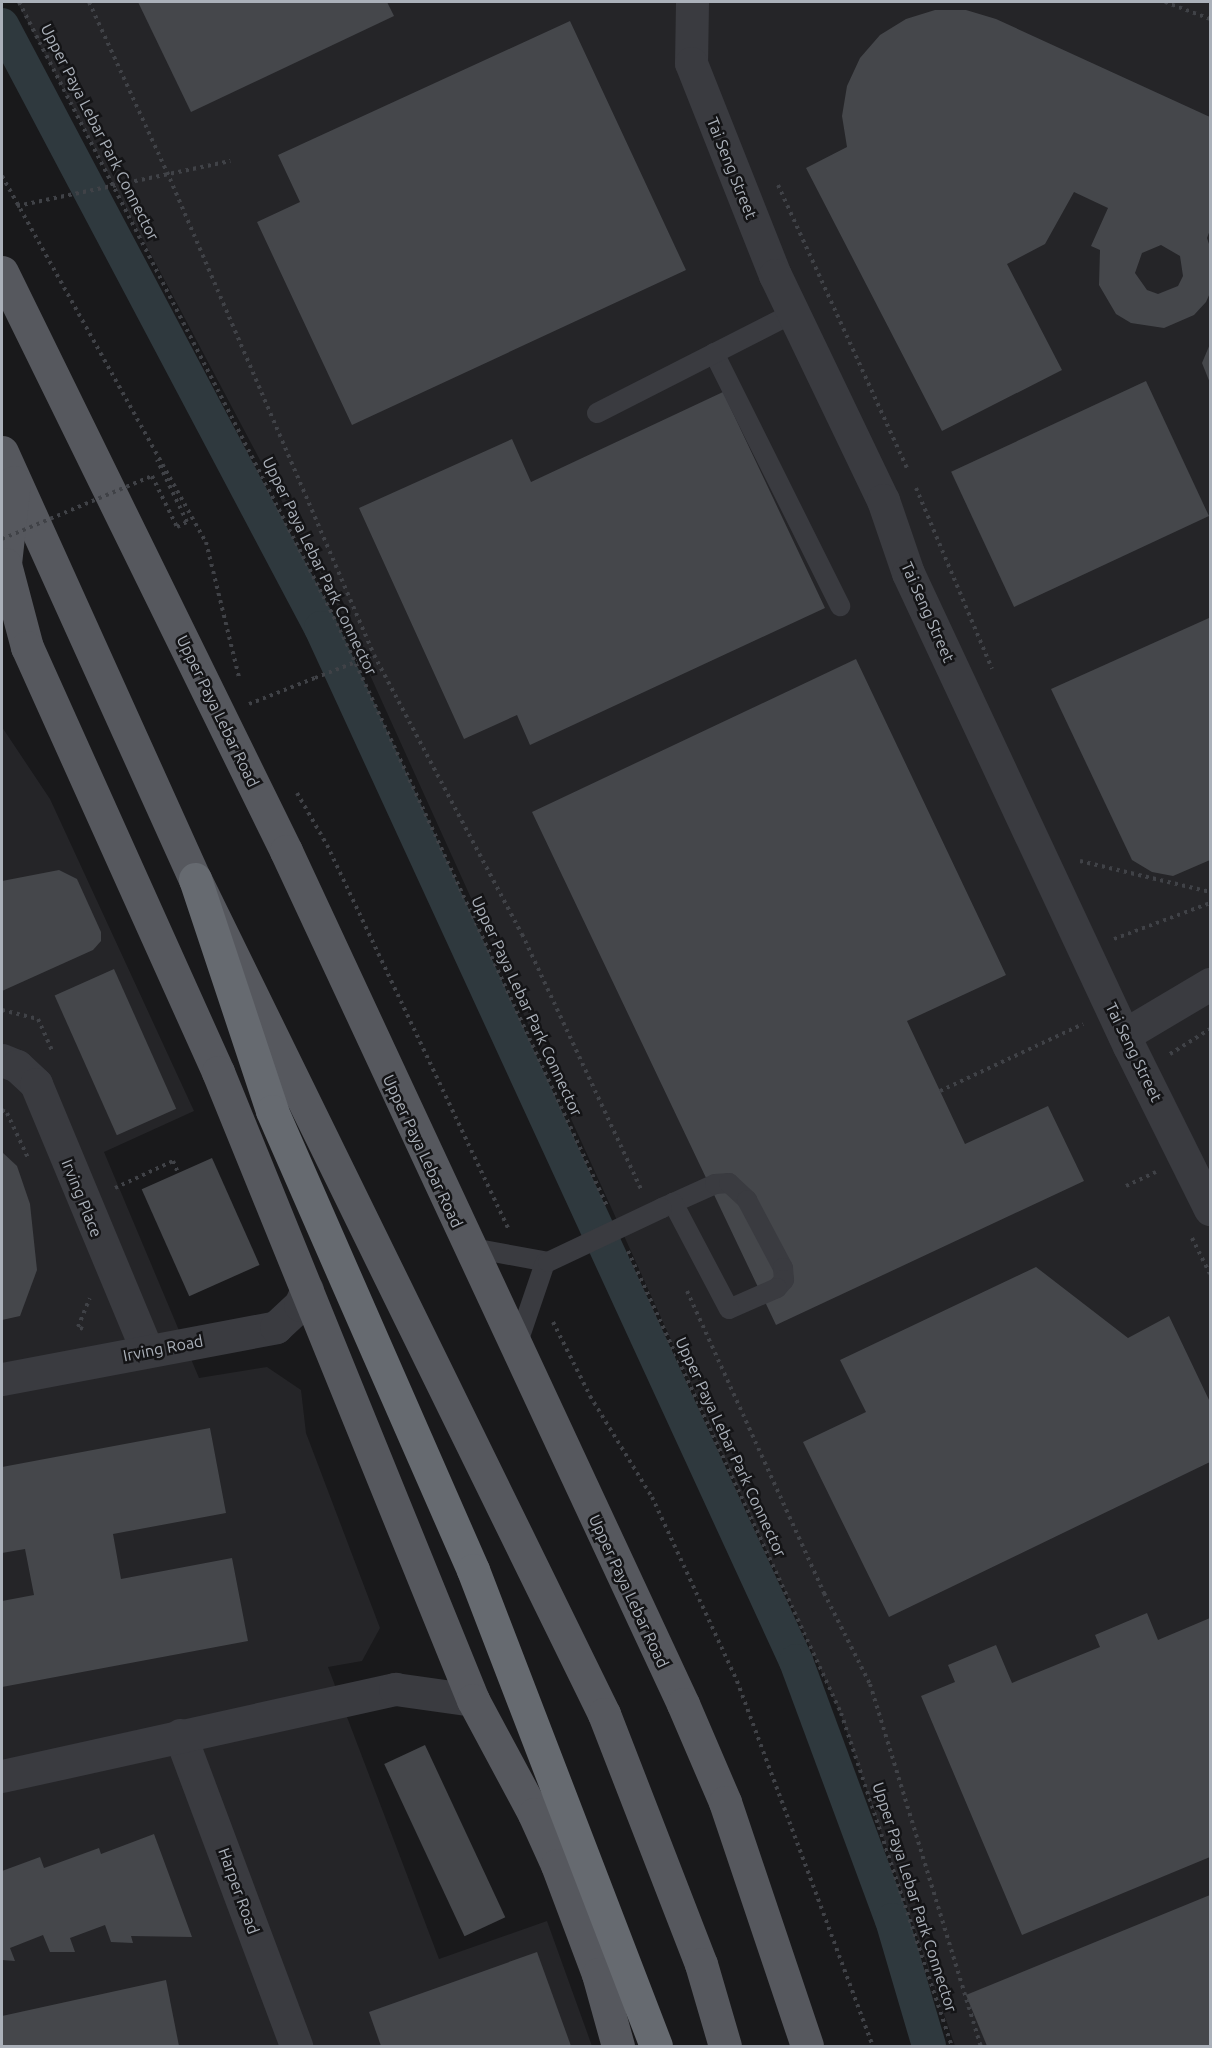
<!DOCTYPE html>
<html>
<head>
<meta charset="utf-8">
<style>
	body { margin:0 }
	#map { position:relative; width:1212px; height:2048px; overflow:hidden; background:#19191b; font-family:Ubuntu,sans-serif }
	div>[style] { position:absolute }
	.built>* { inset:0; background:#252528 }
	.canal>* { height:34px; margin:-17px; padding:0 17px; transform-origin:17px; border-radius:17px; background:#2f393e }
	.building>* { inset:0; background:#45474b; transform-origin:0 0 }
	.path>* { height:4px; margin-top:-2px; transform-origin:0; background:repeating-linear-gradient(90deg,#404247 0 3px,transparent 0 7.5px) }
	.service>* { height:20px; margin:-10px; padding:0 10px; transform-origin:10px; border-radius:10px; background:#3a3b40 }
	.minor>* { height:33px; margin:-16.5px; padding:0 16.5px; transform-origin:16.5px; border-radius:16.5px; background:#3a3b40 }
	.primary>* { height:33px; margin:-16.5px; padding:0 16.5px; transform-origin:16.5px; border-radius:16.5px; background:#56585e }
	.motorway>* { height:33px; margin:-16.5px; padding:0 16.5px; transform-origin:16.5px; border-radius:16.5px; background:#666a70 }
	.path-bridge>* { height:4px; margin-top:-2px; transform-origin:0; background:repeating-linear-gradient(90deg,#404247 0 3px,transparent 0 7.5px) }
	.service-bridge>* { height:20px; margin:-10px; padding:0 10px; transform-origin:10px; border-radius:10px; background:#3a3b40 }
	span { translate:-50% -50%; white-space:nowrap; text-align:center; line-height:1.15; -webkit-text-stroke:5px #141416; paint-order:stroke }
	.street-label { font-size:16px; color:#abb1ba }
	.frame { position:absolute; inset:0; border:3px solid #abb1ba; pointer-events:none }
</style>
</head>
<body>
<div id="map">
	<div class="built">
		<i style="clip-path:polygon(17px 2px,1210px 2px,1210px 2046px,955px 2046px,841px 1715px,346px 622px)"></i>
		<i style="clip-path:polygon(2px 727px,50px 799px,194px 1111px,104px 1152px,199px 1378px,267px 1367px,301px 1390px,306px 1433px,380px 1628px,362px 1661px,328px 1667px,439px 1959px,547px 1921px,592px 2046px,2px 2046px)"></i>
	</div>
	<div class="canal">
		<i style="left:2px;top:25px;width:682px;rotate:62.12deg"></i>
		<i style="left:321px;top:628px;width:1137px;rotate:65.31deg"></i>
		<i style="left:796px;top:1661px;width:276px;rotate:69.7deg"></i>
		<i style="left:892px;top:1920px;width:131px;rotate:73.6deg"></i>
	</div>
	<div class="building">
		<i style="clip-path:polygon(138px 2px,387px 2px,394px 16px,191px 112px)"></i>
		<i style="clip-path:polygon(evenodd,935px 10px,966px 10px,996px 19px,1210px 117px,1210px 230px,1207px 238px,1210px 247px,1210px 293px,1206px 302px,1194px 315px,1164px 328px,1131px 323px,1116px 314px,1099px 285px,1100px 250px,1091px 246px,1108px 208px,1074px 192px,1045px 244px,1007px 264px,1062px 370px,942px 431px,806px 168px,847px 147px,842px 116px,847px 86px,860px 58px,880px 35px,906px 19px,935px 10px,1161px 245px,1180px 256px,1183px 276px,1178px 286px,1158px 294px,1147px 290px,1135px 273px,1142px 253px,1161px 245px)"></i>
		<i style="clip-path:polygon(570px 21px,686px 270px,352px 425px,257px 222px,300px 202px,278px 155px)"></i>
		<i style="clip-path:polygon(1210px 344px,1210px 383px,1202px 363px)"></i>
		<i style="left:1146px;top:381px;width:149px;height:215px;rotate:65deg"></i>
		<i style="clip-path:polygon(723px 392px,825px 608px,530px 745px,517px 715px,464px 739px,359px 508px,512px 439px,531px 482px)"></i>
		<i style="clip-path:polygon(1209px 618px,1210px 860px,1173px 876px,1152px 872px,1132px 860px,1051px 689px)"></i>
		<i style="clip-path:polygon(856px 659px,1006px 975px,907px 1021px,965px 1144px,1048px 1106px,1084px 1181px,776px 1325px,532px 812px)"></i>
		<i style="clip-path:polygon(59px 870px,77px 879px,101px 932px,101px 941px,93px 950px,2px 991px,2px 881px)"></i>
		<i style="left:114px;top:969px;width:153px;height:65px;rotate:66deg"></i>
		<i style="clip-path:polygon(2px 1152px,17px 1166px,30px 1204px,37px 1270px,20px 1316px,2px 1320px)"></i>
		<i style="left:212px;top:1158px;width:117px;height:77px;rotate:66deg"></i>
		<i style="clip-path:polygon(1036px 1267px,1128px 1338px,1169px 1316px,1210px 1402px,1210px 1462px,889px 1617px,803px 1442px,866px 1412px,840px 1360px)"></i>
		<i style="clip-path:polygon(210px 1428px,226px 1513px,113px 1534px,121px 1579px,232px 1558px,248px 1641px,2px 1687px,2px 1601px,34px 1595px,25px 1549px,2px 1553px,2px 1467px)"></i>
		<i style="clip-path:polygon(1147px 1613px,1158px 1640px,1210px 1618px,1210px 1857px,1022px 1935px,921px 1696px,955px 1682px,948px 1665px,996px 1645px,1012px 1683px,1100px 1647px,1095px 1635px)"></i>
		<i style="left:425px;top:1745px;width:190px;height:45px;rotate:65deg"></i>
		<i style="clip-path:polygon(154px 1834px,192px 1937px,131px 1936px,133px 1943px,111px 1942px,105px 1925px,70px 1938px,75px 1952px,50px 1952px,43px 1935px,10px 1948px,15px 1961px,2px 1960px,2px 1871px,40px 1857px,44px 1868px,99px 1848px,101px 1854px)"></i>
		<i style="clip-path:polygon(1210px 1895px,1210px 2046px,987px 2046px,966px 1995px)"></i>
		<i style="clip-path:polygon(537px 1952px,571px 2046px,381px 2046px,369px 2012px)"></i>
		<i style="clip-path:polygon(166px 1980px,179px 2046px,2px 2046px,2px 2016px)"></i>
	</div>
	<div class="path">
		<i style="left:19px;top:2px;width:698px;rotate:62.88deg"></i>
		<i style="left:337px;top:623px;width:642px;rotate:65.15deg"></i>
		<i style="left:89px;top:2px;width:187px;rotate:65.4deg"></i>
		<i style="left:167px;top:172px;width:525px;rotate:66.8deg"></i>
		<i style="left:374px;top:655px;width:316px;rotate:62.1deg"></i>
		<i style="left:522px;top:934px;width:281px;rotate:65deg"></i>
		<i style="left:1165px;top:2px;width:48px;rotate:20.7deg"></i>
		<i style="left:2px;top:176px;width:419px;rotate:60.9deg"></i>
		<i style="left:206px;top:542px;width:139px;rotate:76.3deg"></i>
		<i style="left:778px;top:185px;width:313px;rotate:65.5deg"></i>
		<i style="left:17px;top:206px;width:218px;rotate:-11.9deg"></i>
		<i style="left:152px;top:476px;width:57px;rotate:63.9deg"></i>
		<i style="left:177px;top:527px;width:11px;rotate:-27deg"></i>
		<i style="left:187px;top:522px;width:69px;rotate:-115.8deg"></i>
		<i style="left:916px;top:488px;width:196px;rotate:67.2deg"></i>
		<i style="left:361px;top:660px;width:14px;rotate:-21deg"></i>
		<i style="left:249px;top:704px;width:71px;rotate:-21.5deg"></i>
		<i style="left:297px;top:793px;width:60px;rotate:60deg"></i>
		<i style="left:327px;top:845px;width:424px;rotate:64.7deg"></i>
		<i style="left:1080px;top:861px;width:134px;rotate:13.4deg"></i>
		<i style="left:1114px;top:939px;width:103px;rotate:-20.6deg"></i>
		<i style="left:2px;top:1010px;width:37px;rotate:14deg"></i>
		<i style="left:38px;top:1019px;width:36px;rotate:66deg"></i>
		<i style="left:1170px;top:1054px;width:47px;rotate:-32deg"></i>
		<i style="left:940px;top:1091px;width:158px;rotate:-25.1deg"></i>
		<i style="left:2px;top:1110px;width:6px;rotate:31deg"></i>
		<i style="left:7px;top:1113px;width:52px;rotate:64.9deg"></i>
		<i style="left:1126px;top:1186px;width:33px;rotate:-25deg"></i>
		<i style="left:115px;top:1188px;width:64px;rotate:-25deg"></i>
		<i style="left:173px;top:1161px;width:13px;rotate:67deg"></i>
		<i style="left:1192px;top:1238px;width:40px;rotate:63.4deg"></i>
		<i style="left:628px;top:1251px;width:509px;rotate:65.25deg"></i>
		<i style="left:841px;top:1713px;width:351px;rotate:71.6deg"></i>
		<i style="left:687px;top:1291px;width:332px;rotate:65.6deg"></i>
		<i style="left:824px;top:1593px;width:102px;rotate:63.2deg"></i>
		<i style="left:870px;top:1684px;width:379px;rotate:73deg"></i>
		<i style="left:553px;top:1322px;width:83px;rotate:63.4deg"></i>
		<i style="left:590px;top:1396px;width:119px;rotate:58.5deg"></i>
		<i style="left:652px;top:1497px;width:203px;rotate:65.2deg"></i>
		<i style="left:737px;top:1681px;width:390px;rotate:69.6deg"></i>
		<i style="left:83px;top:1329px;width:5px;rotate:-158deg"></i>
		<i style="left:78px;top:1327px;width:31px;rotate:-68deg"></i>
	</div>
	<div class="service">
		<i style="left:714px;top:353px;width:283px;rotate:63.5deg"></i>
		<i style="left:597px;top:413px;width:220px;rotate:-27deg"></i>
		<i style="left:662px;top:1208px;width:12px;rotate:-24deg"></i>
		<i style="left:673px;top:1203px;width:46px;rotate:-24.3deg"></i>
		<i style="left:715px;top:1184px;width:14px;rotate:-4deg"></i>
		<i style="left:729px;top:1183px;width:25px;rotate:43deg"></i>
		<i style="left:747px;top:1200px;width:77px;rotate:62.1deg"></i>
		<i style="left:783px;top:1268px;width:12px;rotate:85deg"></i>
		<i style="left:784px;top:1280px;width:11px;rotate:131deg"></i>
		<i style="left:777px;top:1288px;width:52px;rotate:156.4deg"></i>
		<i style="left:729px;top:1309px;width:120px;rotate:-117.8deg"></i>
		<i style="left:467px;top:1247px;width:82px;rotate:10.5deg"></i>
		<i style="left:516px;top:1348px;width:90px;rotate:-71.2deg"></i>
	</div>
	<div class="minor">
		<i style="left:692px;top:2px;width:61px;rotate:90.9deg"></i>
		<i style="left:691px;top:63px;width:228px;rotate:68.4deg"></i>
		<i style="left:775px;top:275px;width:250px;rotate:64.4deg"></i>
		<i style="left:883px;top:500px;width:77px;rotate:71.1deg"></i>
		<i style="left:908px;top:573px;width:522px;rotate:64.96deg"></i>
		<i style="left:1129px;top:1046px;width:182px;rotate:63.6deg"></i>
		<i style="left:1124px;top:1035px;width:100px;rotate:-30.7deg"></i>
		<i style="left:2px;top:1060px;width:16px;rotate:22deg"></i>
		<i style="left:17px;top:1066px;width:26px;rotate:43deg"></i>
		<i style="left:36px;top:1084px;width:289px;rotate:67.4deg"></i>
		<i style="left:2px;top:1379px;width:279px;rotate:-10.7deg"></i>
		<i style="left:276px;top:1327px;width:33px;rotate:-43deg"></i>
		<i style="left:300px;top:1305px;width:17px;rotate:-66deg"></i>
		<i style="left:180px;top:1735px;width:332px;rotate:69.5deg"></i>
		<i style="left:2px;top:1776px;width:403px;rotate:-12.5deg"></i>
		<i style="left:395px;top:1689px;width:79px;rotate:8deg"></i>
	</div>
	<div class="primary">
		<i style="left:2px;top:272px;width:645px;rotate:63.87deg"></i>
		<i style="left:286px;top:851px;width:941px;rotate:65.04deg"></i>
		<i style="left:683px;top:1704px;width:107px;rotate:66.8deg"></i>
		<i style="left:725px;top:1802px;width:257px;rotate:71.4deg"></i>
		<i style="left:2px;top:452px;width:469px;rotate:65.7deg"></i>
		<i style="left:195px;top:879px;width:930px;rotate:63.9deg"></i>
		<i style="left:604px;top:1714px;width:268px;rotate:68.8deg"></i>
		<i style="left:701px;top:1964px;width:85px;rotate:73.7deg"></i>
		<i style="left:14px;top:482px;width:82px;rotate:96.3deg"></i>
		<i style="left:5px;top:564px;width:86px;rotate:75.2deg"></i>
		<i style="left:27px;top:647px;width:466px;rotate:65.8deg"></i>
		<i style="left:218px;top:1072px;width:678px;rotate:67.9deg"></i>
		<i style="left:473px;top:1700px;width:129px;rotate:61.8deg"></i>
		<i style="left:534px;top:1814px;width:56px;rotate:65.7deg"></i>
		<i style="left:557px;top:1865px;width:116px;rotate:69.4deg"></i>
		<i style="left:598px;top:1974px;width:75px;rotate:74.5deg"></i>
	</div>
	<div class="motorway">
		<i style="left:195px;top:879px;width:244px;rotate:71.6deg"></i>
		<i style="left:272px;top:1111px;width:501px;rotate:66.35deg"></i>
		<i style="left:473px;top:1570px;width:510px;rotate:68.97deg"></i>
	</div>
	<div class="path-bridge">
		<i style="left:2px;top:539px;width:163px;rotate:-22.8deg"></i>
		<i style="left:315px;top:678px;width:49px;rotate:-21.4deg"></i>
	</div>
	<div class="service-bridge">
		<i style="left:548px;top:1262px;width:126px;rotate:-25.3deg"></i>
	</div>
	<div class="street-label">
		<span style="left:100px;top:132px;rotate:63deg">Upper Paya Lebar Park Connector</span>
		<span style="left:732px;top:168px;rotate:68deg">Tai Seng Street</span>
		<span style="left:320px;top:566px;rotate:64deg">Upper Paya Lebar Park Connector</span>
		<span style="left:928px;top:612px;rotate:66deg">Tai Seng Street</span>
		<span style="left:218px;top:711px;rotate:64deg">Upper Paya Lebar Road</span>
		<span style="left:527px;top:1006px;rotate:65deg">Upper Paya Lebar Park Connector</span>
		<span style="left:1134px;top:1052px;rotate:64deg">Tai Seng Street</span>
		<span style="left:423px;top:1151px;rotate:65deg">Upper Paya Lebar Road</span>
		<span style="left:82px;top:1198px;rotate:68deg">Irving Place</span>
		<span style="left:163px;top:1348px;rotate:-11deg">Irving Road</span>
		<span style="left:731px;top:1447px;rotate:65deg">Upper Paya Lebar Park Connector</span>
		<span style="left:629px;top:1591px;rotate:65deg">Upper Paya Lebar Road</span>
		<span style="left:239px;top:1891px;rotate:70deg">Harper Road</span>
		<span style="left:915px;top:1897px;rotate:72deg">Upper Paya Lebar Park Connector</span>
	</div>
	<div class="frame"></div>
</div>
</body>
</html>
